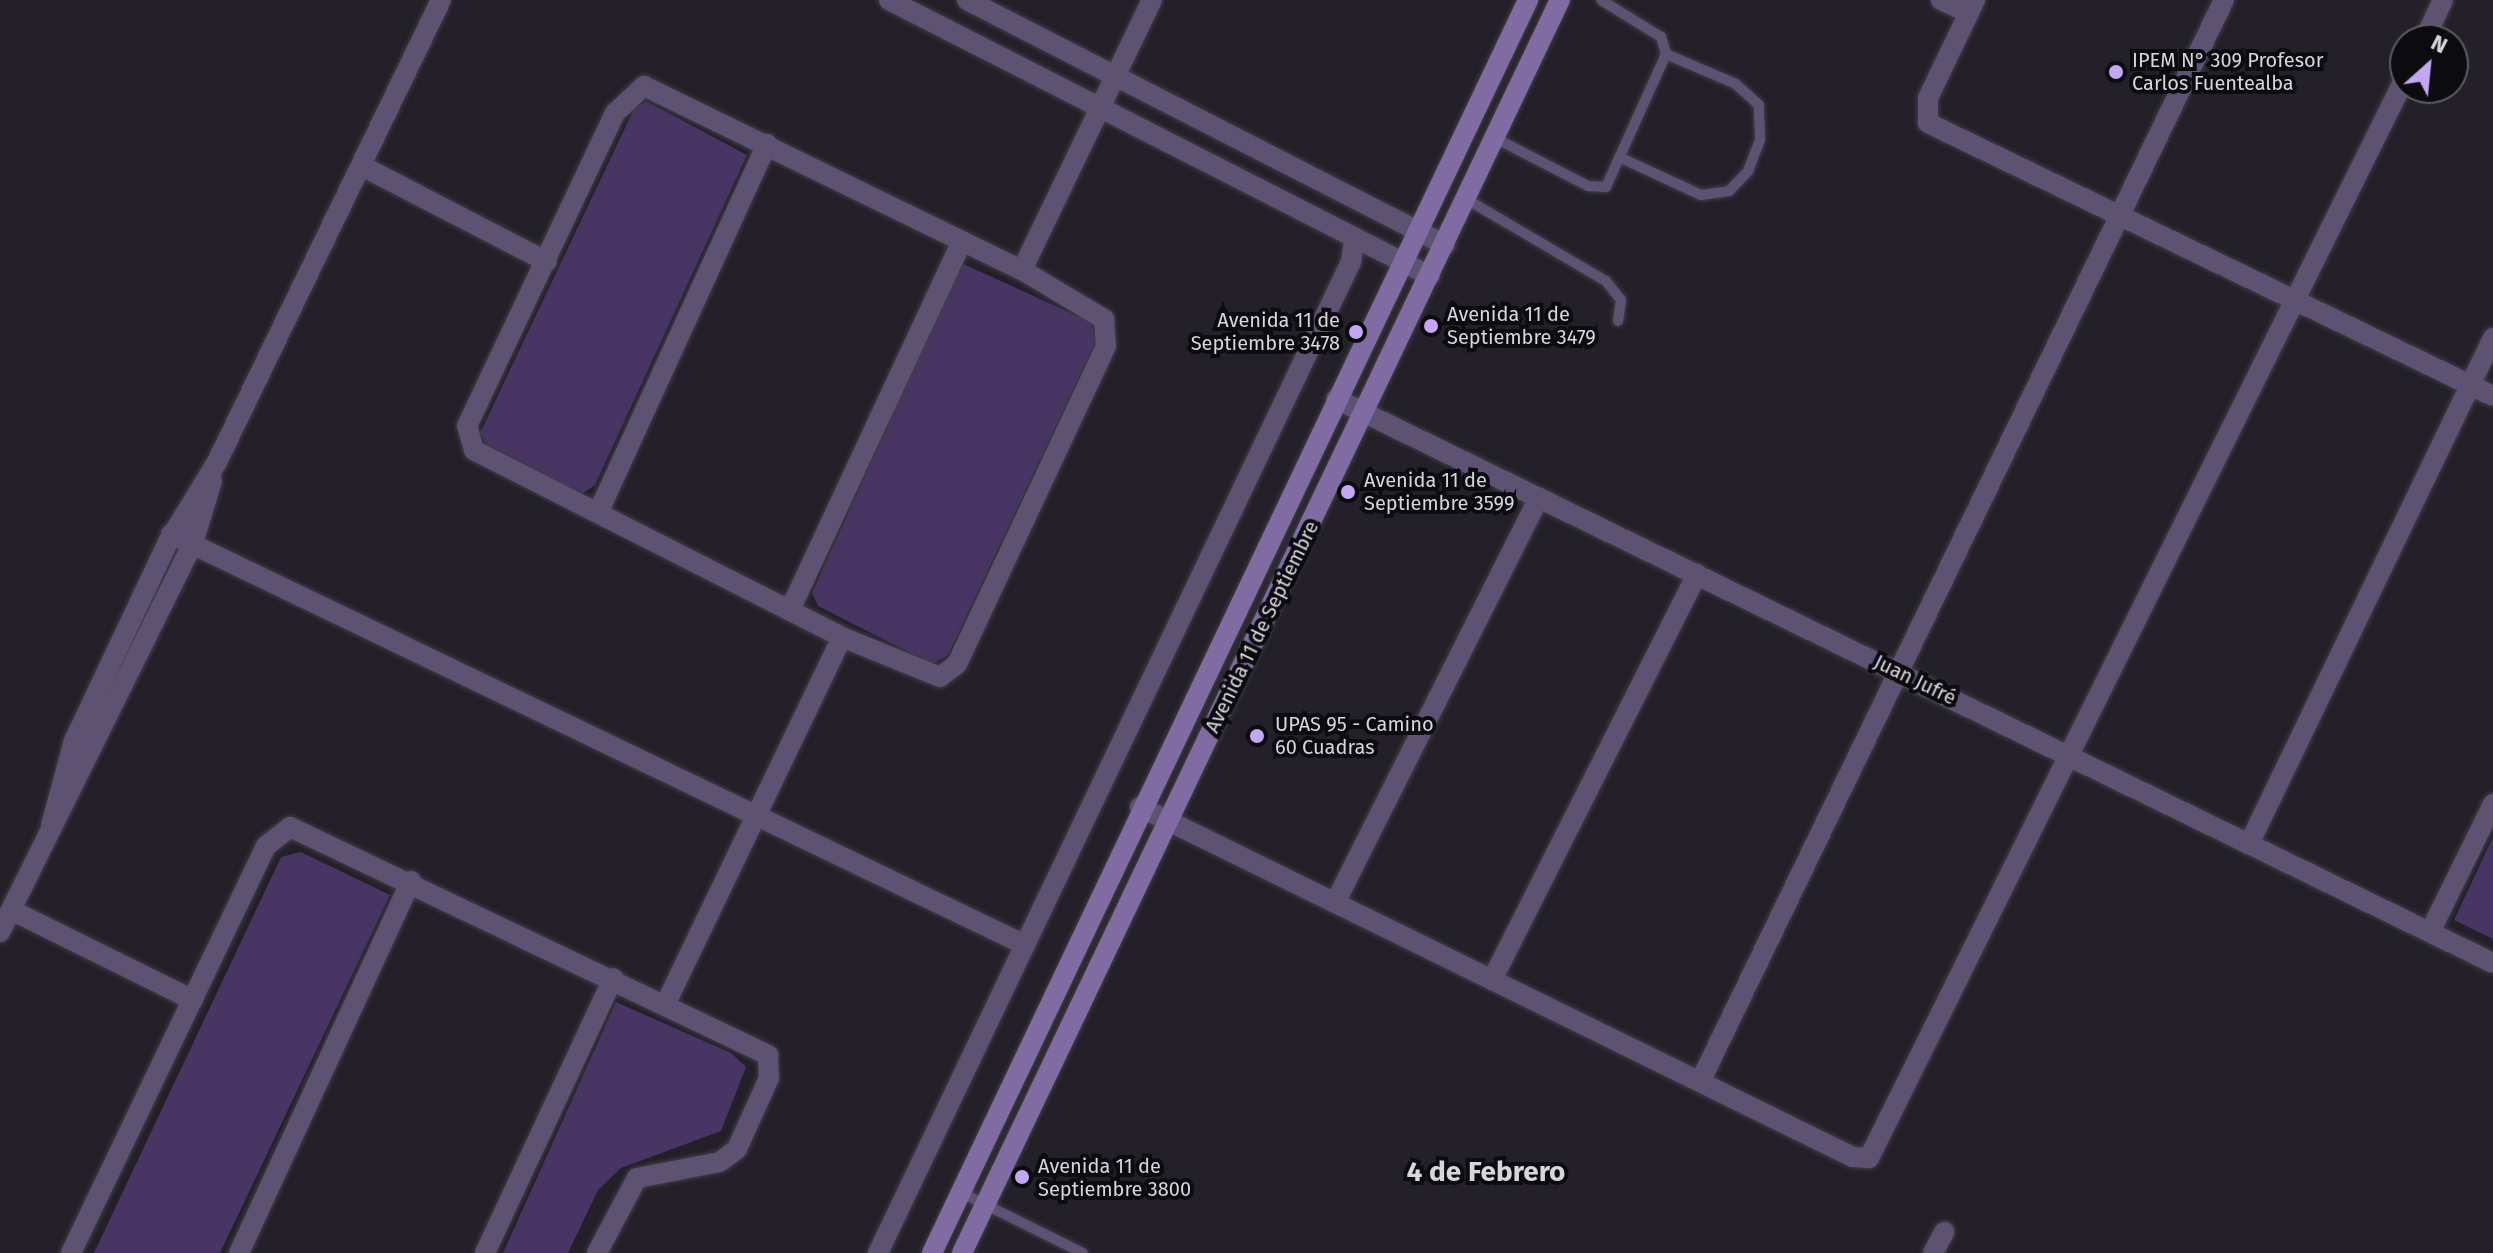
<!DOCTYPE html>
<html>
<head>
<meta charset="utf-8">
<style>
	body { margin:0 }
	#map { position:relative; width:2493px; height:1253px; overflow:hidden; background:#232029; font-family:"Fira Sans",sans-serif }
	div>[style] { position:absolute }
	.green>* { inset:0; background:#483564 }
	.roads { filter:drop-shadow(0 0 2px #403d46) drop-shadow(0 0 2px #403d46) }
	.service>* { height:10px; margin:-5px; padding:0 5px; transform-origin:5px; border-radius:5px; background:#5e5273 }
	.minor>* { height:20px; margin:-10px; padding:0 10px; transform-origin:10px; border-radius:10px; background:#5e5273 }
	.secondary>* { height:20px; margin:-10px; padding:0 10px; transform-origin:10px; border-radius:10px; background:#806ca2 }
	.dots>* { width:22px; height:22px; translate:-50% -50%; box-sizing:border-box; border:4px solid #0c0b0f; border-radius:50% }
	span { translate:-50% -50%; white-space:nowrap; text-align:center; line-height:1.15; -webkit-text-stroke:8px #0c0b0f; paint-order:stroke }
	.poi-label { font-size:20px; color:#d8d6dc }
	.left { translate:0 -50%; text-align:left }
	.right { translate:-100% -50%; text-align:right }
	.street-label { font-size:20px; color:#d8d6dc }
	.district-label { font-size:28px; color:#d8d6dc; font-weight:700 }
	.north { position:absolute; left:2389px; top:24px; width:80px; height:80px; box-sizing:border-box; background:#0c0b0f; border:2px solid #5e5c61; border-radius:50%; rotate:27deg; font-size:22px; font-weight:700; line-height:32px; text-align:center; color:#d8d6dc }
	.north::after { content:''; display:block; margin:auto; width:28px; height:36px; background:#c3a7f2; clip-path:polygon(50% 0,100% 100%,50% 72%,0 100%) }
</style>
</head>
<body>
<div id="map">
	<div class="green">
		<i style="clip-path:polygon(646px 101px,747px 155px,595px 485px,579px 496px,489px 449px,480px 433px,634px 109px)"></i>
		<i style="clip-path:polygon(961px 263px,1091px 322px,1096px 341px,948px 655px,932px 664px,818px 606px,812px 593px)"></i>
		<i style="clip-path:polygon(2493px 837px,2493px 939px,2454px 920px)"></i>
		<i style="clip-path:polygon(301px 852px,390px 895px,220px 1253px,94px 1253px,281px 857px)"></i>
		<i style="clip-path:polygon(616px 1002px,731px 1053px,746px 1067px,721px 1131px,621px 1168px,598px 1190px,568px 1253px,503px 1253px)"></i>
	</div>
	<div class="roads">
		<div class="service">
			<i style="left:1495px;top:138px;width:105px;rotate:27.3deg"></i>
			<i style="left:1588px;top:186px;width:18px;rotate:3deg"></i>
			<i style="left:1606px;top:187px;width:146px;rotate:-65.7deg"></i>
			<i style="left:1666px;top:54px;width:18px;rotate:-106deg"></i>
			<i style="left:1661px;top:37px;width:70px;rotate:-148.3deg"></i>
			<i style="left:1619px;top:157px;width:90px;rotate:24.9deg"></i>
			<i style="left:1701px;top:195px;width:28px;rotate:-8deg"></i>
			<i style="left:1729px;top:191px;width:28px;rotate:-46deg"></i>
			<i style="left:1748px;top:171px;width:34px;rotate:-69deg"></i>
			<i style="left:1760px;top:139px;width:34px;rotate:-92deg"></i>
			<i style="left:1759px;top:105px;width:31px;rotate:-138deg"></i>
			<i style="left:1736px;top:84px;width:76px;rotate:-156.8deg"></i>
			<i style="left:1466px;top:199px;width:162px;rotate:30.4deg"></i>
			<i style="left:1606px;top:281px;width:24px;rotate:52deg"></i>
			<i style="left:1621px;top:300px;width:21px;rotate:98deg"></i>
			<i style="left:960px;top:1192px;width:137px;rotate:26.4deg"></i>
		</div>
		<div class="minor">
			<i style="left:889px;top:0;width:607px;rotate:27.03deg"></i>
			<i style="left:967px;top:0;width:537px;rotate:27.14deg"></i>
			<i style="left:1941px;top:0;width:31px;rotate:25deg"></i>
			<i style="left:1975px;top:0;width:109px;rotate:115.6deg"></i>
			<i style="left:1928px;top:98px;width:25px;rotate:90deg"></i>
			<i style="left:1928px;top:123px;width:627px;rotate:25.79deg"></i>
			<i style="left:2424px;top:40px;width:44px;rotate:-64.6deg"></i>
			<i style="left:644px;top:86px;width:420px;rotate:26deg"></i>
			<i style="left:1022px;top:270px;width:96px;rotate:30.9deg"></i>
			<i style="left:1104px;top:319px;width:27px;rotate:86deg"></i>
			<i style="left:1106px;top:346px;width:351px;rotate:115.1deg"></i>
			<i style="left:957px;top:664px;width:21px;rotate:143deg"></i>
			<i style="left:940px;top:677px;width:106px;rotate:-157.8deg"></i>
			<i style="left:842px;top:637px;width:413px;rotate:-153.1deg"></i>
			<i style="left:474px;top:450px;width:25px;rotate:-106deg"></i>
			<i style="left:467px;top:426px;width:346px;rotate:-64.7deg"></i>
			<i style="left:615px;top:113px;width:40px;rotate:-43deg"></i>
			<i style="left:362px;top:166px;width:208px;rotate:27.4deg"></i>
			<i style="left:1022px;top:270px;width:300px;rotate:-64.3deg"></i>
			<i style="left:1336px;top:399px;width:1287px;rotate:25.99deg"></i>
			<i style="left:598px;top:513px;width:406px;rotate:-65.4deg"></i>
			<i style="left:171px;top:534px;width:948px;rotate:25.7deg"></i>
			<i style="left:790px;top:610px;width:407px;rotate:-65deg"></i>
			<i style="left:1140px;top:807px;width:794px;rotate:26.15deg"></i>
			<i style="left:1853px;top:1157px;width:16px;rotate:4deg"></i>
			<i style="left:1869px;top:1158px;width:1206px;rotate:-63.6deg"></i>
			<i style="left:51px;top:826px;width:88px;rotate:-74.9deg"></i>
			<i style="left:74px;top:741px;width:220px;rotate:-64.7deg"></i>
			<i style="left:168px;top:542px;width:94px;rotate:-58.5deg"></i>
			<i style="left:217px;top:462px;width:513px;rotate:-64.13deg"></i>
			<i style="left:2249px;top:844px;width:562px;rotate:-64.26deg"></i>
			<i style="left:1335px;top:903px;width:454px;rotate:-63.3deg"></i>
			<i style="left:11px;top:910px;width:203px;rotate:26.3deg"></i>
			<i style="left:0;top:932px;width:434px;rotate:-63.6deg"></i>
			<i style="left:193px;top:543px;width:65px;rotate:-73deg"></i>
			<i style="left:2430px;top:932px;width:143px;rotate:-63.8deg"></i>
			<i style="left:1492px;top:980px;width:455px;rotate:-63.2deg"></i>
			<i style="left:666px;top:1003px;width:406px;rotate:-64.3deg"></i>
			<i style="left:1700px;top:1082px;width:1202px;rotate:-64.16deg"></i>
			<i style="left:71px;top:1253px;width:451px;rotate:-64.4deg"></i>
			<i style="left:266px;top:846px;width:31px;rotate:-38deg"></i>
			<i style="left:290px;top:827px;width:530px;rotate:25.5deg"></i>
			<i style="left:768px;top:1055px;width:23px;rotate:88deg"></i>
			<i style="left:769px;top:1078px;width:78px;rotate:114.3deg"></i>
			<i style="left:737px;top:1149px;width:21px;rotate:143deg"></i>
			<i style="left:720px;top:1162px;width:85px;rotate:169.1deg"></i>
			<i style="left:637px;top:1178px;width:85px;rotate:118.1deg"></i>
			<i style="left:239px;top:1253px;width:410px;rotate:-65.2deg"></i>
			<i style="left:485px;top:1253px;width:303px;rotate:-65deg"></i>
			<i style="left:878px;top:1253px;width:1098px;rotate:-64.49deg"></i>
			<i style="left:1351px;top:262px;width:22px;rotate:-82deg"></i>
			<i style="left:1933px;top:1253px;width:24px;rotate:-62deg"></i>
		</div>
		<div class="secondary">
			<i style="left:932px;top:1253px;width:1388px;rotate:-64.56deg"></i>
			<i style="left:962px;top:1253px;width:1388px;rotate:-64.49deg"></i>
		</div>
	</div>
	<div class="dots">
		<i style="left:2116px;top:72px;background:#c3a7f2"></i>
		<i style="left:1431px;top:326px;background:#c3a7f2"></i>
		<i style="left:1356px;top:332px;background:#c3a7f2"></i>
		<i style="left:1348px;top:492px;background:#c3a7f2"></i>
		<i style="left:1257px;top:736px;background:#c3a7f2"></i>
		<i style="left:1022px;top:1177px;background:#c3a7f2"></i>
	</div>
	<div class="poi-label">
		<span class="left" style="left:2132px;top:72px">IPEM N° 309 Profesor<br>Carlos Fuentealba</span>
		<span class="left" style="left:1447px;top:326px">Avenida 11 de<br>Septiembre 3479</span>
		<span class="right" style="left:1340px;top:332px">Avenida 11 de<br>Septiembre 3478</span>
		<span class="left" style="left:1364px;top:492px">Avenida 11 de<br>Septiembre 3599</span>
		<span class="left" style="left:1275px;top:736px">UPAS 95 - Camino<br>60 Cuadras</span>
		<span class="left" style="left:1038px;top:1178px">Avenida 11 de<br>Septiembre 3800</span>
	</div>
	<div class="street-label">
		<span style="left:1262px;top:627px;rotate:-64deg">Avenida 11 de Septiembre</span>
		<span style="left:1915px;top:680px;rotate:26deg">Juan Jufré</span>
	</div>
	<div class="district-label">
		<span style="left:1486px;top:1172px">4 de Febrero</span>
	</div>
	<div class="north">N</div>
</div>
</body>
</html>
